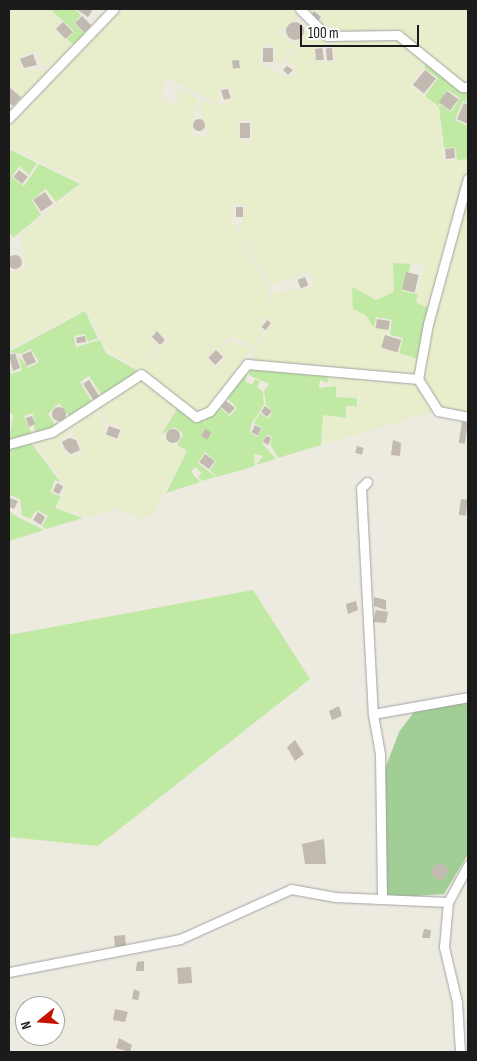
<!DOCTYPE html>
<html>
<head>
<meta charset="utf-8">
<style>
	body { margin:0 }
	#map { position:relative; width:477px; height:1061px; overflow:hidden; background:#edeae0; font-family:"Sofia Sans Condensed",sans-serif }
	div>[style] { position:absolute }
	.farmland>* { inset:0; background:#e8edcb }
	.grass>* { inset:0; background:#c0eaa4 }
	.forest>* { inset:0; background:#a0ce94 }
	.building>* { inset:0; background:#c2b9b0; transform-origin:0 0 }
	.round { border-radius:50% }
	.roads { filter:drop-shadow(0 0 1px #a2a2a2) drop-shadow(0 0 1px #a2a2a2) }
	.street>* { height:9px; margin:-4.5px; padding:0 4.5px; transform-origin:4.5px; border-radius:4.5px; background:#fff }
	span { translate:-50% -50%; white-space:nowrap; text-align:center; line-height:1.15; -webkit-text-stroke:4px #fff; paint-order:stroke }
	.frame { position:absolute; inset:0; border:10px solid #1b1b1b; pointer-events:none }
	.north { position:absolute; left:15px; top:996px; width:50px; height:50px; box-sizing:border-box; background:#fff; border:1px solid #a4a4a4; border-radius:50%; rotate:253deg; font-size:14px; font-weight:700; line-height:20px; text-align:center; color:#1b1b1b }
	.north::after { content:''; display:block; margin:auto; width:18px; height:22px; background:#c71100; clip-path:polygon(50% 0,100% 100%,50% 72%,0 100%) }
	.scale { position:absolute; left:300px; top:25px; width:119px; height:22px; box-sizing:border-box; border:2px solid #1b1b1b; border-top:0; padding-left:6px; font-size:15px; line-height:18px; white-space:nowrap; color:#1b1b1b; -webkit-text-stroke:4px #fff; paint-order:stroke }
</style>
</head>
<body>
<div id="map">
	<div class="farmland">
		<i style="clip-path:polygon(9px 9px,49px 9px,62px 21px,55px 30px,74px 47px,54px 69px,40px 64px,35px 51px,19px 58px,22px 70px,52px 70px,9px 117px,9px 105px,13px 108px,22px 97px,9px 86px)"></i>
		<i style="clip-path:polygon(evenodd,121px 9px,299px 9px,302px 13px,280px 33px,295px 46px,280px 64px,275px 61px,275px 46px,262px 45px,259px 62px,289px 78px,296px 70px,286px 59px,297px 47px,295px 44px,311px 24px,331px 46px,314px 48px,316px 61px,335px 63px,332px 38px,397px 36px,428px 61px,410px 87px,439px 107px,443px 162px,468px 159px,430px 309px,416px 302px,423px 264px,393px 264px,396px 290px,376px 300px,352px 288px,354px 309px,366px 315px,374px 328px,389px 331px,380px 348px,418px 359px,414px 379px,434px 411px,322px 445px,324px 416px,348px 419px,347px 407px,358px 406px,358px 397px,336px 396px,337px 386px,328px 384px,328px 370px,247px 363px,274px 321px,266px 316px,260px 328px,265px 332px,254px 347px,232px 336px,218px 347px,230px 342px,253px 348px,201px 414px,142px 372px,168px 339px,156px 330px,149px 338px,159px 346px,142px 371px,108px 351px,86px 309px,9px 349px,9px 273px,27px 269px,20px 235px,83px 183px,9px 147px,9px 127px,121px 9px,165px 77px,218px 104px,218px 90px,230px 86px,233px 99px,219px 106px,201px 100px,199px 110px,208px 136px,191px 135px,198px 98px,179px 88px,177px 105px,161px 100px,165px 77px,121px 9px,252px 120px,251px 144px,239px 140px,237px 122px,252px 120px,121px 9px,232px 205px,246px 205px,239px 232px,270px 285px,312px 272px,314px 287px,272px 294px,266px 312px,270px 291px,231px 221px,232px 205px,121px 9px,218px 348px,225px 358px,216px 367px,206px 358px,218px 348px)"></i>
		<i style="clip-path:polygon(302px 9px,468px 9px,468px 84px,462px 85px,398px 33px,379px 30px,327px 35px,316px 25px,323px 18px,314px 9px,307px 16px)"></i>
		<i style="clip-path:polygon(468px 197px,468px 414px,442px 410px,419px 376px)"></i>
		<i style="clip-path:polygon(142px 377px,175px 407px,160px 436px,186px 451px,153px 513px,142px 519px,116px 509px,89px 517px,57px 507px,67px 488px,33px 440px,65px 429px,70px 434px,57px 441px,70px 459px,84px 450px,68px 427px,96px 411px,107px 424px,104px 435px,119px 440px,123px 428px,110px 423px,98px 409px,125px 384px)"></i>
	</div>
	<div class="grass">
		<i style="clip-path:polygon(50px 9px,75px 9px,81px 15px,74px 23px,86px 35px,76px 47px,67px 39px,74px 31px)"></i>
		<i style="clip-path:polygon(428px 61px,468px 88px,468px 103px,463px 101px,455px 120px,468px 126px,468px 159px,457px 160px,455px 147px,444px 148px,439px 107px,440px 104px,451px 112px,460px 98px,447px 90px,438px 106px,425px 96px,438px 78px,424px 68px)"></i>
		<i style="clip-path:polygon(9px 149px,37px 163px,29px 175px,19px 166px,12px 177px,24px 186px,39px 164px,80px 184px,56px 202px,46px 189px,32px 200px,41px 215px,13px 238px,9px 232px)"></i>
		<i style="clip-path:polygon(393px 263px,411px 264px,402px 291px,418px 294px,416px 302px,430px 309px,418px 359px,399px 353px,403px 338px,390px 335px,392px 320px,376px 317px,374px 328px,366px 315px,353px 309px,352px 287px,376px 300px,394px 292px)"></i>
		<i style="clip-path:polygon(85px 311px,98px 338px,88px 342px,85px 334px,74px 336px,76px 347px,100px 340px,106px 353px,138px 371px,103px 397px,89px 376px,80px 382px,93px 404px,70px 417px,59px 403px,48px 414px,56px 426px,35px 434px,33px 413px,24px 416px,32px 435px,9px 441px,13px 416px,9px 410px,9px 366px,11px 374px,22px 370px,18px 355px,28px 368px,39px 362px,31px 349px,21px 354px,9px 352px)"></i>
		<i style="clip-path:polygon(251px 364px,327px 370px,328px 383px,320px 380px,319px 388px,336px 386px,336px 397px,357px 398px,357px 406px,346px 406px,346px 418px,323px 415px,321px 445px,278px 458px,270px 444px,272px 437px,266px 435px,262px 443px,276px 459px,256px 465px,263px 456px,254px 454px,255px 466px,217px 477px,210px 470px,216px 461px,205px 452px,198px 463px,216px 477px,202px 481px,198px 477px,202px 473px,195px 467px,191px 472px,200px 482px,166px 493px,187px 451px,177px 445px,183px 434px,174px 427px,161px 435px,177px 409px,197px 421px,204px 417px,205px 425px,206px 416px,223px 397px,219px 407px,230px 416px,237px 408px,224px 395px,249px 367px,245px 381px,252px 385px,255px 379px,260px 381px,257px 387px,263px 392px,264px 405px,252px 423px,250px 432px,257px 437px,262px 428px,254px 423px,260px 413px,268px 419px,273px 411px,266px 405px,264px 391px,269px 384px,249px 375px)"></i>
		<i style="clip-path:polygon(29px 440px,61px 483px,55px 480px,50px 492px,61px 497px,55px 508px,83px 518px,46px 529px,42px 526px,48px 516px,37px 510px,30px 519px,22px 515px,20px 499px,9px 495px,9px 446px)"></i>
		<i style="clip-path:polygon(9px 510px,14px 515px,44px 530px,9px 541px)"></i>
		<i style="clip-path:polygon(253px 590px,310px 679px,98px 846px,9px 837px,9px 635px)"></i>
	</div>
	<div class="forest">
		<i style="clip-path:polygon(468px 701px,468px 854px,444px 894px,382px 898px,385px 769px,399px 732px,414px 712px)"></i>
	</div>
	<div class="building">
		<i style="clip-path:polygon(76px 9px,90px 9px,92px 11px,88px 17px)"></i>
		<i style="clip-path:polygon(314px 11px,321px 17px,318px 21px,311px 16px)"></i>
		<i style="left:82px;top:16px;width:13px;height:10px;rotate:45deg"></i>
		<i class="round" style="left:286px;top:22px;width:18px;height:18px"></i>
		<i style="left:63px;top:22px;width:14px;height:10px;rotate:45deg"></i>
		<i style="left:263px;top:48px;width:10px;height:14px"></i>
		<i style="clip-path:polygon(322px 48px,324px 60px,316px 60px,315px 49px)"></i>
		<i style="left:332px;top:48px;width:12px;height:6px;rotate:85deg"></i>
		<i style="clip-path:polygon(33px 54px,37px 65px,24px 68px,20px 59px)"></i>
		<i style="left:239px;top:60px;width:8px;height:7px;rotate:83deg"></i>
		<i style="clip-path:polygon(287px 66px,293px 70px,288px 75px,283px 70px)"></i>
		<i style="left:425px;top:70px;width:14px;height:19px;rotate:39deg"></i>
		<i style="clip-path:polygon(9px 87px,21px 97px,13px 106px,9px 103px)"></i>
		<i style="clip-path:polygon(228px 89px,231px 98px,224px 100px,221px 90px)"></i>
		<i style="left:447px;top:91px;width:14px;height:14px;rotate:36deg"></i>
		<i style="clip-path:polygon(464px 103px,468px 105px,468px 124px,457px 119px)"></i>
		<i class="round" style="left:193px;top:119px;width:12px;height:12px"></i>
		<i style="left:240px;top:123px;width:10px;height:15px"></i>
		<i style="left:454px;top:148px;width:10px;height:9px;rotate:84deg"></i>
		<i style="left:19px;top:170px;width:11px;height:9px;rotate:38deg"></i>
		<i style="left:45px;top:192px;width:14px;height:14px;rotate:56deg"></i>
		<i style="left:236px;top:207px;width:7px;height:10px"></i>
		<i class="round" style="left:8px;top:255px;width:14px;height:14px"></i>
		<i style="left:406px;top:272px;width:13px;height:18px;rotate:13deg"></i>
		<i style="left:305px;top:277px;width:9px;height:8px;rotate:69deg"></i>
		<i style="left:377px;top:319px;width:13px;height:9px;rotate:9deg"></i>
		<i style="left:267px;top:320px;width:5px;height:9px;rotate:37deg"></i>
		<i style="clip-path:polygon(157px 331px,165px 340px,160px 345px,152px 337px)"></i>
		<i style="left:385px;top:335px;width:17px;height:13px;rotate:17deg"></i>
		<i style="left:85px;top:336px;width:6px;height:9px;rotate:81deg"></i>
		<i style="left:216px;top:350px;width:10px;height:11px;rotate:45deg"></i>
		<i style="left:31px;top:351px;width:12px;height:10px;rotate:66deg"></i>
		<i style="clip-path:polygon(15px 353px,20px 368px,13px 371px,9px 355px)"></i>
		<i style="left:89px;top:380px;width:19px;height:7px;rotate:58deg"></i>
		<i style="clip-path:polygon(226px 401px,235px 408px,229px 414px,221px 407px)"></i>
		<i style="clip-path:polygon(265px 406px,272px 411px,267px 417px,261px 412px)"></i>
		<i class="round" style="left:52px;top:407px;width:14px;height:14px"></i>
		<i style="clip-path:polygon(32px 416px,35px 424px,29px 427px,26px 418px)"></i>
		<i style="left:462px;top:422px;width:6px;height:21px;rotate:9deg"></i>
		<i style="left:255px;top:425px;width:7px;height:8px;rotate:27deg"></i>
		<i style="left:109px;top:426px;width:12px;height:9px;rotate:20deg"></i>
		<i style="left:205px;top:429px;width:7px;height:8px;rotate:27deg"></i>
		<i class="round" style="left:166px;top:429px;width:14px;height:14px"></i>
		<i style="clip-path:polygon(266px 436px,271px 438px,268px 445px,263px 442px)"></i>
		<i style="clip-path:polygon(69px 438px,76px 440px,80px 450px,71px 454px,65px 449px,62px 442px)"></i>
		<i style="clip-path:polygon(393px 440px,401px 443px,400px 456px,391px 455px)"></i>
		<i style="left:357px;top:446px;width:7px;height:7px;rotate:16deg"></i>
		<i style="left:205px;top:454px;width:12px;height:10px;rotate:35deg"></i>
		<i style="left:57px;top:483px;width:7px;height:9px;rotate:27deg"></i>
		<i style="clip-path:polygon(10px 498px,18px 501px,14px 509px,9px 507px)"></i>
		<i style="left:461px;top:499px;width:7px;height:16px;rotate:8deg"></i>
		<i style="clip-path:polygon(38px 512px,45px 517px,41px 525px,33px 520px)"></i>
		<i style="clip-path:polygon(374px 597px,386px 600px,386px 610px,374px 606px)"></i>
		<i style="clip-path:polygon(356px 601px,358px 610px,348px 614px,346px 604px)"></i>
		<i style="clip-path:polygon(376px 610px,388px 612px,386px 623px,373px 622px)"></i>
		<i style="clip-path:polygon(339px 706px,342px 716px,332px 720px,329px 711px)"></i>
		<i style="clip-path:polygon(295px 740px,304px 754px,295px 761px,287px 747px)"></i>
		<i style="clip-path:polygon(324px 839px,326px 864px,305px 864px,302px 844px)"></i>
		<i style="left:437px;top:862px;width:14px;height:14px;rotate:30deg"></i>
		<i style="clip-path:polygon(424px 929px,431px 930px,430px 938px,422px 938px)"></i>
		<i style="left:125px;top:935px;width:11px;height:11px;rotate:85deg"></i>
		<i style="clip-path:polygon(144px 961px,144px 971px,136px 971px,137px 962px)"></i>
		<i style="left:191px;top:967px;width:16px;height:14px;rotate:86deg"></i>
		<i style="clip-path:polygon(134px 989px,140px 992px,138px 1000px,132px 999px)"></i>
		<i style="clip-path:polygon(115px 1009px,128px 1012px,125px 1022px,113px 1020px)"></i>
		<i style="clip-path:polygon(119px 1038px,132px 1045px,130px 1052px,116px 1048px)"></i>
	</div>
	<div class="roads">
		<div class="street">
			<i style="left:300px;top:9px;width:38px;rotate:45deg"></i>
			<i style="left:327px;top:36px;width:71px;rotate:-0.8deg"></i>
			<i style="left:398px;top:35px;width:82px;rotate:39.1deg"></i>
			<i style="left:462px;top:87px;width:6px"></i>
			<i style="left:9px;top:118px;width:151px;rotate:-46.1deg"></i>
			<i style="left:418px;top:379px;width:56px;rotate:-79.7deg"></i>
			<i style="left:428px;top:324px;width:151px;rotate:-74.7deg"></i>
			<i style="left:9px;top:444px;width:45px;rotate:-15.6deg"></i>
			<i style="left:52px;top:432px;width:106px;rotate:-33.1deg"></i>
			<i style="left:141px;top:374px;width:70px;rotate:38deg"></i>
			<i style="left:196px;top:417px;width:15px;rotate:-23deg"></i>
			<i style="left:210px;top:411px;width:60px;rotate:-51.8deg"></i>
			<i style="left:247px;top:364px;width:172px;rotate:5deg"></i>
			<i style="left:418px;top:379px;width:38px;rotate:58deg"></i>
			<i style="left:438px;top:411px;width:31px;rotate:11deg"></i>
			<i style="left:367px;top:482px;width:8px;rotate:135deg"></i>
			<i style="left:361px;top:488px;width:226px;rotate:87deg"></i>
			<i style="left:373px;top:714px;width:41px;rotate:80.1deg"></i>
			<i style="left:380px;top:754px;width:144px;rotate:89.2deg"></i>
			<i style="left:373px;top:714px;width:97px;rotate:-10.1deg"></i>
			<i style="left:9px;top:972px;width:174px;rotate:-10.9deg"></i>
			<i style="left:180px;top:939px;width:122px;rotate:-24.2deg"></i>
			<i style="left:291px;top:889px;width:45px;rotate:10.3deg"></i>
			<i style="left:335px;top:897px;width:113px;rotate:2.5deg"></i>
			<i style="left:460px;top:1052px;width:50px;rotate:-93.4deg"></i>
			<i style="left:457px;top:1002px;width:57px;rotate:-103.3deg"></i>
			<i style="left:444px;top:947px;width:45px;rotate:-84.9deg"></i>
			<i style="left:448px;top:902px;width:42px;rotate:-61.6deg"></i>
		</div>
	</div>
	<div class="frame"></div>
	<div class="north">N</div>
	<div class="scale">100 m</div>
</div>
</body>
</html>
